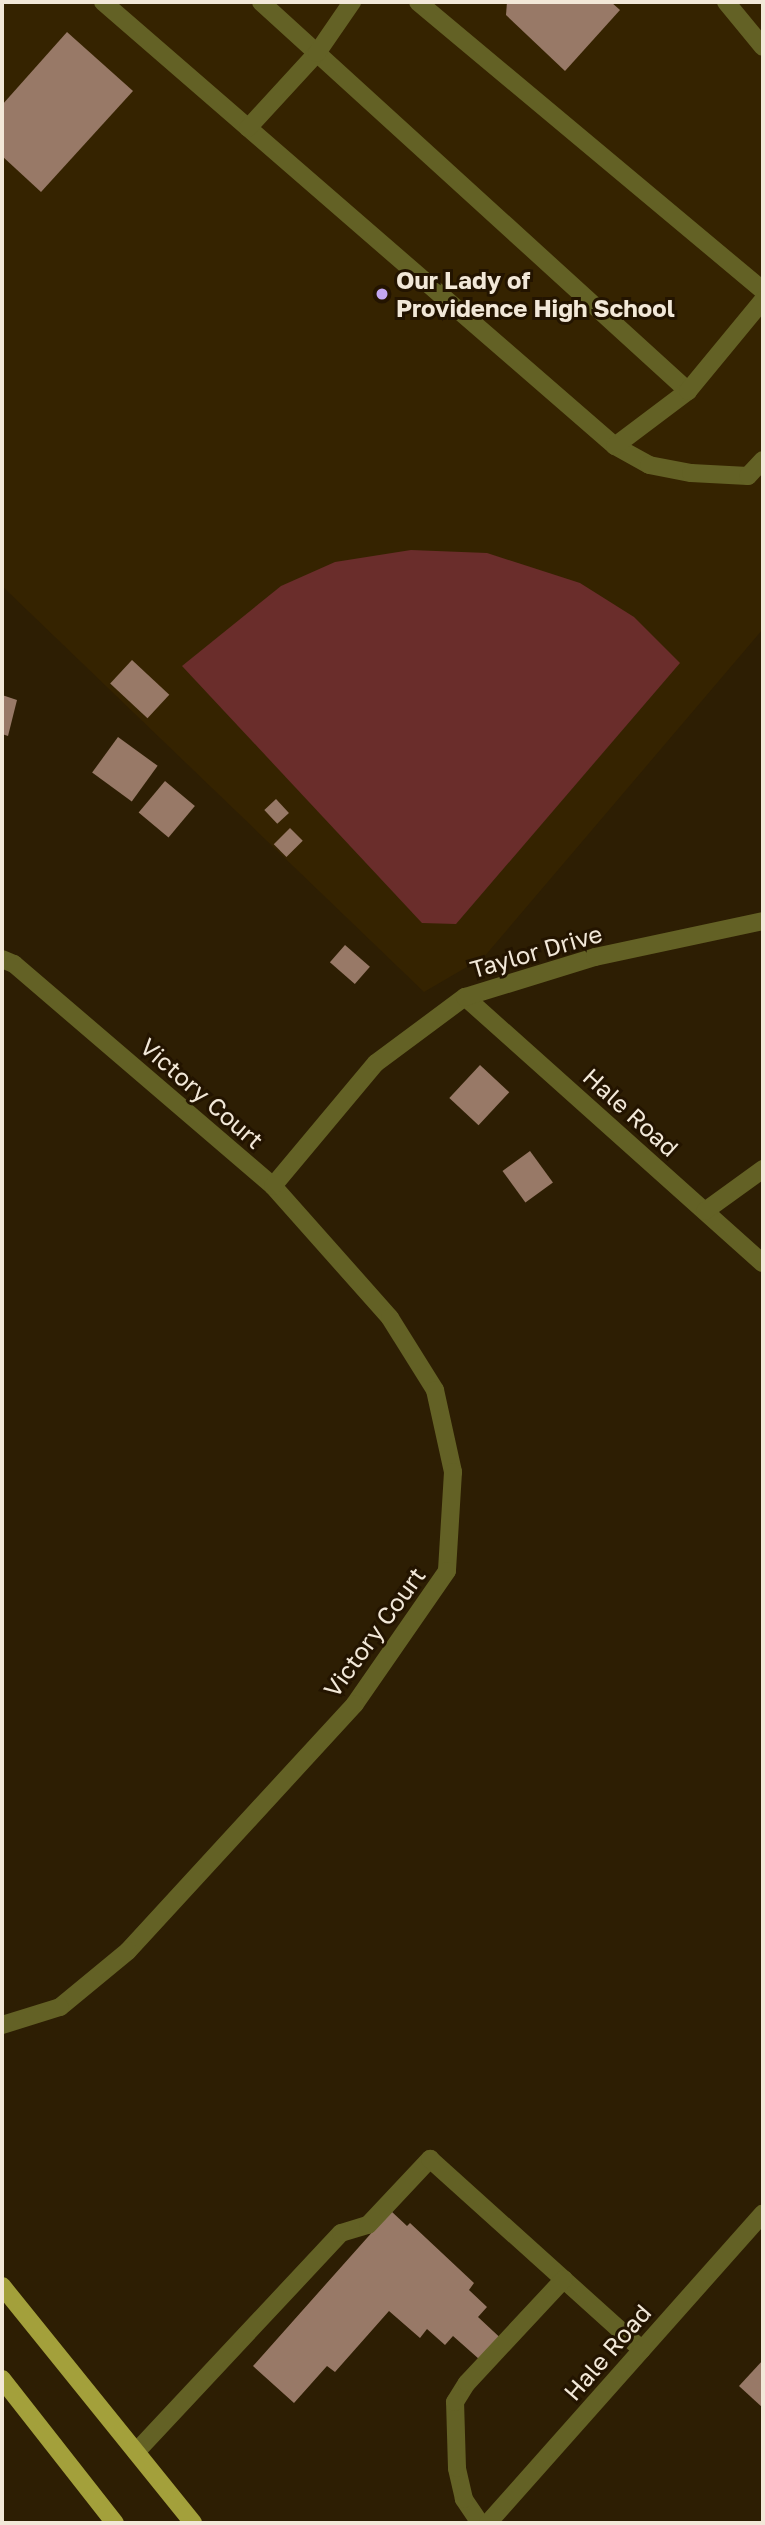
<!DOCTYPE html>
<html>
<head>
<meta charset="utf-8">
<style>
	body { margin:0 }
	#map { position:relative; width:765px; height:2525px; overflow:hidden; background:#2d1e03; font-family:"Golos Text",sans-serif }
	div>[style] { position:absolute }
	.built>* { inset:0; background:#352300 }
	.green>* { inset:0; background:#6a2d2b }
	.building>* { inset:0; background:#987967; transform-origin:0 0 }
	.minor>* { height:18px; margin:-9px; padding:0 9px; transform-origin:9px; border-radius:9px; background:#636125 }
	.major>* { height:18px; margin:-9px; padding:0 9px; transform-origin:9px; border-radius:9px; background:#a3a03b }
	.dots>* { width:19px; height:19px; translate:-50% -50%; box-sizing:border-box; border:4px solid #231400; border-radius:50% }
	span { translate:-50% -50%; white-space:nowrap; text-align:center; line-height:1.15; -webkit-text-stroke:6px #231400; paint-order:stroke }
	.poi-label { font-size:24px; color:#f2e8d8; font-weight:700 }
	.left { translate:0 -50%; text-align:left }
	.street-label { font-size:24px; color:#f2e8d8 }
	.frame { position:absolute; inset:0; border:4px solid #f2e8d8; pointer-events:none }
</style>
</head>
<body>
<div id="map">
	<div class="built">
		<i style="clip-path:polygon(2px 2px,763px 2px,763px 629px,484px 957px,424px 992px,2px 586px)"></i>
	</div>
	<div class="green">
		<i style="clip-path:polygon(411px 550px,487px 553px,580px 583px,634px 617px,680px 663px,456px 924px,422px 923px,182px 666px,281px 586px,335px 562px)"></i>
	</div>
	<div class="building">
		<i style="clip-path:polygon(507px 2px,611px 2px,620px 10px,565px 71px,506px 15px)"></i>
		<i style="clip-path:polygon(67px 32px,133px 91px,41px 192px,2px 156px,2px 105px)"></i>
		<i style="left:132px;top:660px;width:51px;height:32px;rotate:43deg"></i>
		<i style="clip-path:polygon(2px 695px,17px 700px,8px 736px,2px 734px)"></i>
		<i style="left:118px;top:737px;width:49px;height:44px;rotate:36deg"></i>
		<i style="left:165px;top:781px;width:39px;height:41px;rotate:40deg"></i>
		<i style="left:276px;top:799px;width:19px;height:16px;rotate:47deg"></i>
		<i style="left:290px;top:828px;width:18px;height:23px;rotate:45deg"></i>
		<i style="left:345px;top:945px;width:33px;height:23px;rotate:41deg"></i>
		<i style="left:480px;top:1065px;width:40px;height:45px;rotate:43deg"></i>
		<i style="left:530px;top:1151px;width:39px;height:34px;rotate:54deg"></i>
		<i style="clip-path:polygon(391px 2211px,407px 2226px,410px 2223px,474px 2283px,469px 2290px,487px 2307px,478px 2317px,508px 2345px,488px 2367px,453px 2336px,445px 2345px,427px 2329px,420px 2338px,389px 2311px,335px 2372px,327px 2366px,294px 2403px,253px 2366px)"></i>
		<i style="clip-path:polygon(763px 2360px,763px 2408px,739px 2386px)"></i>
	</div>
	<div class="minor">
		<i style="left:103px;top:2px;width:678px;rotate:40.93deg"></i>
		<i style="left:615px;top:446px;width:39px;rotate:29deg"></i>
		<i style="left:649px;top:465px;width:43px;rotate:10.8deg"></i>
		<i style="left:691px;top:473px;width:57px;rotate:3deg"></i>
		<i style="left:748px;top:476px;width:22px;rotate:-47deg"></i>
		<i style="left:261px;top:2px;width:578px;rotate:42.33deg"></i>
		<i style="left:418px;top:2px;width:449px;rotate:39.9deg"></i>
		<i style="left:726px;top:2px;width:58px;rotate:50.6deg"></i>
		<i style="left:248px;top:128px;width:102px;rotate:-47.4deg"></i>
		<i style="left:317px;top:53px;width:62px;rotate:-55.5deg"></i>
		<i style="left:615px;top:446px;width:91px;rotate:-37deg"></i>
		<i style="left:688px;top:391px;width:118px;rotate:-50.5deg"></i>
		<i style="left:2px;top:959px;width:13px;rotate:23deg"></i>
		<i style="left:14px;top:964px;width:341px;rotate:40.6deg"></i>
		<i style="left:273px;top:1186px;width:176px;rotate:48.4deg"></i>
		<i style="left:390px;top:1318px;width:85px;rotate:58deg"></i>
		<i style="left:435px;top:1390px;width:84px;rotate:77.6deg"></i>
		<i style="left:453px;top:1472px;width:99px;rotate:93.5deg"></i>
		<i style="left:447px;top:1571px;width:162px;rotate:124.7deg"></i>
		<i style="left:355px;top:1704px;width:335px;rotate:132.6deg"></i>
		<i style="left:128px;top:1951px;width:88px;rotate:140.5deg"></i>
		<i style="left:60px;top:2007px;width:61px;rotate:162.8deg"></i>
		<i style="left:465px;top:997px;width:399px;rotate:41.8deg"></i>
		<i style="left:273px;top:1186px;width:160px;rotate:-50.1deg"></i>
		<i style="left:376px;top:1063px;width:111px;rotate:-36.6deg"></i>
		<i style="left:465px;top:997px;width:136px;rotate:-17.1deg"></i>
		<i style="left:595px;top:957px;width:172px;rotate:-12.1deg"></i>
		<i style="left:705px;top:1211px;width:72px;rotate:-35.9deg"></i>
		<i style="left:136px;top:2452px;width:300px;rotate:-46.9deg"></i>
		<i style="left:341px;top:2233px;width:28px;rotate:-17deg"></i>
		<i style="left:368px;top:2225px;width:91px;rotate:-46.8deg"></i>
		<i style="left:430px;top:2159px;width:285px;rotate:42deg"></i>
		<i style="left:480px;top:2523px;width:29px;rotate:-124deg"></i>
		<i style="left:464px;top:2499px;width:32px;rotate:-103deg"></i>
		<i style="left:457px;top:2468px;width:66px;rotate:-91.7deg"></i>
		<i style="left:455px;top:2402px;width:22px;rotate:-58deg"></i>
		<i style="left:467px;top:2383px;width:142px;rotate:-47deg"></i>
		<i style="left:488px;top:2523px;width:414px;rotate:-48.4deg"></i>
	</div>
	<div class="major">
		<i style="left:2px;top:2286px;width:304px;rotate:51.1deg"></i>
		<i style="left:2px;top:2379px;width:183px;rotate:51.9deg"></i>
	</div>
	<div class="dots">
		<i style="left:382px;top:294px;background:#c3a7f2"></i>
	</div>
	<div class="poi-label">
		<span class="left" style="left:396px;top:294px">Our Lady of<br>Providence High School</span>
	</div>
	<div class="street-label">
		<span style="left:536px;top:951px;rotate:-16deg">Taylor Drive</span>
		<span style="left:202px;top:1093px;rotate:41deg">Victory Court</span>
		<span style="left:631px;top:1112px;rotate:42deg">Hale Road</span>
		<span style="left:374px;top:1632px;rotate:-54deg">Victory Court</span>
		<span style="left:607px;top:2352px;rotate:-49deg">Hale Road</span>
	</div>
	<div class="frame"></div>
</div>
</body>
</html>
